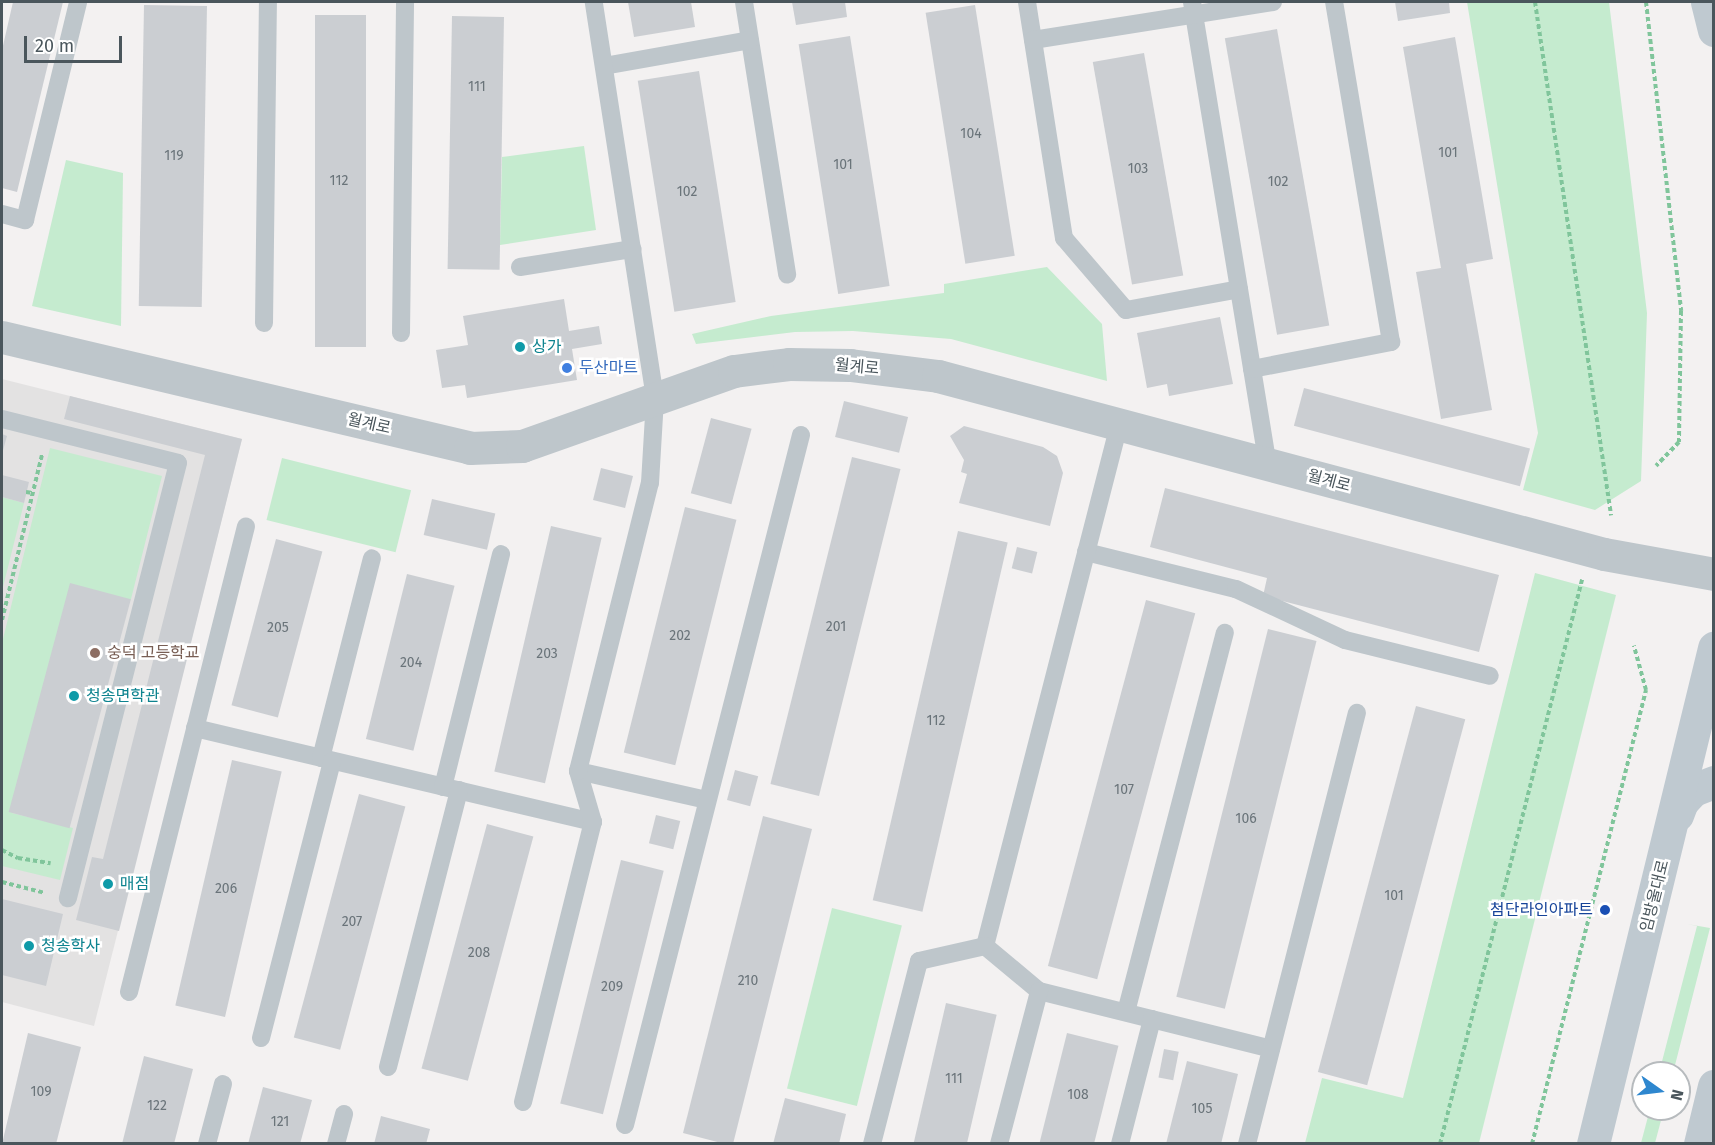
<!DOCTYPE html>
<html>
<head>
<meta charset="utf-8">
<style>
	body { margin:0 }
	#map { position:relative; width:1715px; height:1145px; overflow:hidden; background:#f3f1f1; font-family:"Fira Sans","Noto Sans KR",sans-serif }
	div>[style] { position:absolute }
	.education>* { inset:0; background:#e3e2e2 }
	.green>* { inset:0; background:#c5ebcf; transform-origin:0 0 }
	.building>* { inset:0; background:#cbced2; transform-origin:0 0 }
	.path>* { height:4px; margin-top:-2px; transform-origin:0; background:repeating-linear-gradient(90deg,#80c59b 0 4.5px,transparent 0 7.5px) }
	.service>* { height:18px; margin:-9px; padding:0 9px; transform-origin:9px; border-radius:9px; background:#bec6cb }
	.minor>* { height:33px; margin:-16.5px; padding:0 16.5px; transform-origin:16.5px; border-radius:16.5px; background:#bec6cb }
	.secondary>* { height:33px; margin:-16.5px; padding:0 16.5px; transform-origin:16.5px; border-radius:16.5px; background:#bfc9d0 }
	.dots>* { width:16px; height:16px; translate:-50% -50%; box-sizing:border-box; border:3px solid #fff; border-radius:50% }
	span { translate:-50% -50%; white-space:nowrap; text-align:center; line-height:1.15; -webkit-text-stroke:5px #fff; paint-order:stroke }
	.number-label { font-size:14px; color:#6a747a }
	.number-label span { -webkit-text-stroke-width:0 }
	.culture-label { font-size:16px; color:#0d838f }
	.left { translate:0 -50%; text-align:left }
	.street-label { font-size:16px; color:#4a565c }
	.shop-label { font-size:16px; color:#366cbe }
	.education-label { font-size:16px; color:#785e54 }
	.transit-label { font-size:16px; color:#164399 }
	.right { translate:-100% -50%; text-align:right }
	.frame { position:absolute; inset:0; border:3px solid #4a565c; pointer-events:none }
	.north { position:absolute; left:1631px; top:1061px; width:60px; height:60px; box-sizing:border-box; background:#fff; border:2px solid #b7bbbe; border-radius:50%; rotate:104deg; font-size:16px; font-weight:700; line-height:24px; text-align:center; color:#4a565c }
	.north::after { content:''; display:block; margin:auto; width:21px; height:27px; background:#2e87cf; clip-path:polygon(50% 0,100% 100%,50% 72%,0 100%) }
	.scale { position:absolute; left:24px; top:36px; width:98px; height:27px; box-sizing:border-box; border:3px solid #4a565c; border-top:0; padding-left:8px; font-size:18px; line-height:21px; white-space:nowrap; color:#4a565c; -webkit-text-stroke:4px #fff; paint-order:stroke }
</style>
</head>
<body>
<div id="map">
	<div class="education">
		<i style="clip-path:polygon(2px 379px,242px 439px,94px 1026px,2px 1002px)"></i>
	</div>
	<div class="green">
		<i style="clip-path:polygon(1467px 2px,1609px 2px,1647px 313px,1641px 481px,1595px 510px,1523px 490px,1538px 433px)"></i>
		<i style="clip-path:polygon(584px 146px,596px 230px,500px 245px,502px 157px)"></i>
		<i style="clip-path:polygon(66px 160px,123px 173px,121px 326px,32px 306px)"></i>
		<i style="clip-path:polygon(1047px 267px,1102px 324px,1107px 381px,951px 339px,853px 331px,795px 332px,696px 344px,692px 334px,771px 316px,944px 293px,944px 284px)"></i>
		<i style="clip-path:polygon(50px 448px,162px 476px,131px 599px,12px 813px,73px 828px,60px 880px,2px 866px,2px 643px)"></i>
		<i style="left:282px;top:458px;width:133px;height:64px;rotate:14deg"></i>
		<i style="clip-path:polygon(2px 497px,24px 503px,2px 591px)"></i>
		<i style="clip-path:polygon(1535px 573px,1616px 595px,1479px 1143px,1305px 1143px,1322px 1078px,1403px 1098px)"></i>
		<i style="left:832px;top:908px;width:72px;height:186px;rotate:14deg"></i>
		<i style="clip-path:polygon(1687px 924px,1710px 928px,1673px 1073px,1659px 1073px,1697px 926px)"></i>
		<i style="clip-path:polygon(1650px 1109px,1664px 1109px,1655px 1143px,1641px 1143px)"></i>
	</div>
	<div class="building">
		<i style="clip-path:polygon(13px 2px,63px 2px,17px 192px,2px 188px,2px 50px)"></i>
		<i style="clip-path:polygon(628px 2px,691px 2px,695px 27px,634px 37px)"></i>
		<i style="clip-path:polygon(792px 2px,845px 2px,847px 17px,796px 25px)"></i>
		<i style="clip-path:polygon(1395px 2px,1449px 2px,1450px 13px,1398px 21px)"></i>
		<i style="left:144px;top:5px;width:63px;height:301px;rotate:1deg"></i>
		<i style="left:975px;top:5px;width:254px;height:50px;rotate:81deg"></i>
		<i style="left:315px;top:15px;width:51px;height:332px"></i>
		<i style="left:452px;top:16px;width:52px;height:253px;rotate:1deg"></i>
		<i style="left:1277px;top:29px;width:301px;height:53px;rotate:80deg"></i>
		<i style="left:850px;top:36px;width:253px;height:52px;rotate:81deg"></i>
		<i style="clip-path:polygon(1455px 37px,1493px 259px,1466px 264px,1492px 410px,1441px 419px,1416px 272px,1441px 268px,1403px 47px)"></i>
		<i style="left:1144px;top:53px;width:226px;height:52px;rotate:80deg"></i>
		<i style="left:699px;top:71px;width:234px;height:62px;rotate:81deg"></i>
		<i style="clip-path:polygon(564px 299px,569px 331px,599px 326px,602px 344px,572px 349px,577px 380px,467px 398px,465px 385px,442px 388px,436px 350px,468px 345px,463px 316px)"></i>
		<i style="clip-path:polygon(1220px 317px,1233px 384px,1169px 396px,1167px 384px,1147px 388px,1137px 333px)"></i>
		<i style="left:1304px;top:388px;width:234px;height:39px;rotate:15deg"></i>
		<i style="clip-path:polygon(70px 396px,242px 439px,119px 931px,76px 920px,92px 857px,103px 859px,205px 455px,64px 419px)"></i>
		<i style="left:844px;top:401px;width:66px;height:37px;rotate:14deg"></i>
		<i style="left:711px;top:418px;width:42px;height:78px;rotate:15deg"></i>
		<i style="clip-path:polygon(964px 426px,1043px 447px,1057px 456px,1063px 473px,1050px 526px,959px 503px,967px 474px,961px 472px,964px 460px,950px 436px)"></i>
		<i style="clip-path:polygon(2px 434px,7px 436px,2px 454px)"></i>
		<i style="left:852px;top:457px;width:50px;height:337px;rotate:14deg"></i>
		<i style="left:601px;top:468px;width:33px;height:33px;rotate:14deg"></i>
		<i style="clip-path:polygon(2px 475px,29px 482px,24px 503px,2px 497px)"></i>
		<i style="clip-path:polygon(1165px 488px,1499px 575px,1479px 652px,1263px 596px,1267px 578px,1150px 547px)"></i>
		<i style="left:432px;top:499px;width:65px;height:37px;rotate:13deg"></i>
		<i style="left:685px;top:507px;width:53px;height:253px;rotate:14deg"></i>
		<i style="left:551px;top:526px;width:52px;height:252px;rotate:13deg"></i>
		<i style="left:958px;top:531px;width:51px;height:379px;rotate:13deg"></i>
		<i style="left:276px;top:539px;width:48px;height:172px;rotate:15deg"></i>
		<i style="left:1017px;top:547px;width:21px;height:22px;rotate:14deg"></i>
		<i style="left:407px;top:574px;width:49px;height:170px;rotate:14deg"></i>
		<i style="left:70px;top:583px;width:63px;height:237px;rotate:15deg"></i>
		<i style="left:1146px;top:600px;width:51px;height:379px;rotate:15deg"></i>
		<i style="left:1268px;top:629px;width:50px;height:379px;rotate:14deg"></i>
		<i style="left:1416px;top:706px;width:51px;height:379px;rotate:15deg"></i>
		<i style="left:232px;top:760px;width:51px;height:252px;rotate:13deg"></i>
		<i style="left:735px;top:770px;width:24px;height:31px;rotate:15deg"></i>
		<i style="left:359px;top:794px;width:48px;height:252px;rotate:15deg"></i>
		<i style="left:656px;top:815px;width:25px;height:29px;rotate:14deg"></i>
		<i style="clip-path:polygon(763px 816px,812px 829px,733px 1144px,725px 1144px,683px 1133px)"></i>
		<i style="left:487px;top:824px;width:48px;height:253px;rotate:15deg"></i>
		<i style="left:621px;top:860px;width:44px;height:251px;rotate:14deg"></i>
		<i style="clip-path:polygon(2px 899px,63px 914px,46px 986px,2px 975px)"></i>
		<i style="left:946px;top:1003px;width:52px;height:146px;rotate:13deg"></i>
		<i style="clip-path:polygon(28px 1033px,81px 1047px,56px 1144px,2px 1144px)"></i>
		<i style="left:1067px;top:1033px;width:53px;height:114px;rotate:14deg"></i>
		<i style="left:1164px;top:1049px;width:15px;height:29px;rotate:11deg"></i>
		<i style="clip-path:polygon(144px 1056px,193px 1069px,174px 1144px,122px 1144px)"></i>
		<i style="clip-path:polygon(1187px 1061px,1238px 1074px,1221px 1144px,1166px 1144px)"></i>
		<i style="clip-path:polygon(263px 1087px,312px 1100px,300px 1144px,248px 1144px)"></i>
		<i style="clip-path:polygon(785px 1098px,846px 1114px,839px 1144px,773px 1144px)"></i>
		<i style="clip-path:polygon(381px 1116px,430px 1129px,426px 1144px,374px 1144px)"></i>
	</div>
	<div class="path">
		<i style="left:1535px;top:2px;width:519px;rotate:81.57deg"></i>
		<i style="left:1646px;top:2px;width:311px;rotate:83.5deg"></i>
		<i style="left:1681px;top:311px;width:131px;rotate:90.9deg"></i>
		<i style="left:1679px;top:442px;width:33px;rotate:134deg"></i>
		<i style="left:26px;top:492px;width:7px;rotate:8deg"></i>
		<i style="left:2px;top:620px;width:170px;rotate:-76.4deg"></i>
		<i style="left:2px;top:850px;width:18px;rotate:27deg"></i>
		<i style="left:18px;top:858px;width:33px;rotate:9deg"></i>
		<i style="left:2px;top:882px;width:44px;rotate:14.3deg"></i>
		<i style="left:1440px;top:1144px;width:582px;rotate:-75.87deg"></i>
		<i style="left:1532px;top:1144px;width:468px;rotate:-75.9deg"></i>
		<i style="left:1646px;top:690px;width:46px;rotate:-105.3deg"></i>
	</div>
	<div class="service">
		<i style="left:744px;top:2px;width:276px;rotate:81deg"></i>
		<i style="left:1027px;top:2px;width:239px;rotate:81.1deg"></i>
		<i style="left:1064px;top:238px;width:95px;rotate:49.3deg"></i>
		<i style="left:1126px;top:310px;width:115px;rotate:-10.5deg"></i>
		<i style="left:1192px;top:2px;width:468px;rotate:80.7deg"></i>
		<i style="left:1033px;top:40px;width:243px;rotate:-9deg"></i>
		<i style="left:604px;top:66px;width:148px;rotate:-10.1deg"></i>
		<i style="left:2px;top:214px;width:24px;rotate:15deg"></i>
		<i style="left:25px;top:220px;width:224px;rotate:-76.3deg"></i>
		<i style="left:520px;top:267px;width:114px;rotate:-9.1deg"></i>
		<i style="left:264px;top:323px;width:321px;rotate:-89.3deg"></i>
		<i style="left:401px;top:333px;width:331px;rotate:-89.3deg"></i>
		<i style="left:1252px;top:369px;width:142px;rotate:-11deg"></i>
		<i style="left:1391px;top:342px;width:345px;rotate:-99.5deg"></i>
		<i style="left:2px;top:419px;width:181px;rotate:14deg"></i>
		<i style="left:178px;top:463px;width:449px;rotate:104.2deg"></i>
		<i style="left:1086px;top:552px;width:154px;rotate:13.9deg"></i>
		<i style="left:1236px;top:589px;width:120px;rotate:25.1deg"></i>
		<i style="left:1345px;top:640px;width:149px;rotate:13.9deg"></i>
		<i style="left:195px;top:728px;width:409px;rotate:13.3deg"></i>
		<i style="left:321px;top:758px;width:206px;rotate:-75.7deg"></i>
		<i style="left:578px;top:771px;width:132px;rotate:12.7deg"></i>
		<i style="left:443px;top:787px;width:240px;rotate:-76deg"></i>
		<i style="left:985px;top:946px;width:538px;rotate:-75.58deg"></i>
		<i style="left:985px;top:946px;width:70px;rotate:39.8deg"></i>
		<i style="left:1039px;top:991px;width:239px;rotate:14deg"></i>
		<i style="left:129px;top:992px;width:480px;rotate:-75.9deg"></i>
		<i style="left:1126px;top:1012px;width:392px;rotate:-75.4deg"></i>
		<i style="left:261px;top:1038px;width:286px;rotate:-75.6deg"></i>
		<i style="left:388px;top:1067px;width:286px;rotate:-75.6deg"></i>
		<i style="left:523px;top:1102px;width:289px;rotate:-76deg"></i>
		<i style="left:593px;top:822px;width:53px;rotate:-106.4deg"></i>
		<i style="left:578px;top:771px;width:297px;rotate:-76deg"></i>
		<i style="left:650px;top:483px;width:85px;rotate:-86.6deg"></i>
		<i style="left:655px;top:398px;width:401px;rotate:-98.8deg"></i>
		<i style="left:625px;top:1125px;width:712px;rotate:-75.69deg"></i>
		<i style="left:207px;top:1144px;width:62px;rotate:-75.1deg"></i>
		<i style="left:336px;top:1144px;width:31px;rotate:-75deg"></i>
		<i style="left:872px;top:1144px;width:189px;rotate:-75.6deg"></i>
		<i style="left:919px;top:961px;width:68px;rotate:-12.8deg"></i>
		<i style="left:999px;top:1144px;width:158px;rotate:-75.3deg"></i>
		<i style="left:1120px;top:1144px;width:129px;rotate:-75.6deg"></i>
		<i style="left:1247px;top:1144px;width:445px;rotate:-75.7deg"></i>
	</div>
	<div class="minor">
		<i style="left:2px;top:337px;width:481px;rotate:13.3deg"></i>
		<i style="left:470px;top:448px;width:52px;rotate:-2.2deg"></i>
		<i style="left:522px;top:446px;width:225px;rotate:-19.5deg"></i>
		<i style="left:734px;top:371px;width:55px;rotate:-7.3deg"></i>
		<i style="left:789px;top:364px;width:61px;rotate:0.9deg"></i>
		<i style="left:850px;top:365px;width:89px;rotate:7.1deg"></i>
		<i style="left:938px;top:376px;width:689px;rotate:14.96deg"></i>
		<i style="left:1604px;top:554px;width:112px;rotate:10.3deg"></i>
	</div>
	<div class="secondary">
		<i style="left:1707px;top:2px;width:29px;rotate:76deg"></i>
		<i style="left:1677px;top:815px;width:14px;rotate:-69deg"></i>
		<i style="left:1682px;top:802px;width:16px;rotate:-47deg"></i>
		<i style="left:1693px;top:790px;width:22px;rotate:-21deg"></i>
		<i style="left:1593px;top:1144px;width:511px;rotate:-76.29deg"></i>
		<i style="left:1700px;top:1144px;width:60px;rotate:-76.4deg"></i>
	</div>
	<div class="dots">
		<i style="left:520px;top:347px;background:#0f9aa8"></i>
		<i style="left:567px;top:368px;background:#3f7fe0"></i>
		<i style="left:95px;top:653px;background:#8d6e63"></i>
		<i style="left:74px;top:696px;background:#0f9aa8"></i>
		<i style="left:108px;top:884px;background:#0f9aa8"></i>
		<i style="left:1605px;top:910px;background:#1a4fb4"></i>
		<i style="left:29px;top:946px;background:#0f9aa8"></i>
	</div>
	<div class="number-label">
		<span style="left:477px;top:87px">111</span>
		<span style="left:971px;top:134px">104</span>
		<span style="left:1448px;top:153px">101</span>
		<span style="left:174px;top:156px">119</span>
		<span style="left:843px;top:165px">101</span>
		<span style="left:1138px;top:169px">103</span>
		<span style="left:339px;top:181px">112</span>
		<span style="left:1278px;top:182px">102</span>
		<span style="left:687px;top:192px">102</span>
		<span style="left:836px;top:627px">201</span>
		<span style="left:278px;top:628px">205</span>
		<span style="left:680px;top:636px">202</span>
		<span style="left:547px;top:654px">203</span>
		<span style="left:411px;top:663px">204</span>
		<span style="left:936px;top:721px">112</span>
		<span style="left:1124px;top:790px">107</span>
		<span style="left:1246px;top:819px">106</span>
		<span style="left:226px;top:889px">206</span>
		<span style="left:1394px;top:896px">101</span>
		<span style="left:352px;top:922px">207</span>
		<span style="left:479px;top:953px">208</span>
		<span style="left:748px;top:981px">210</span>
		<span style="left:612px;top:987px">209</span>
		<span style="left:954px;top:1079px">111</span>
		<span style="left:41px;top:1092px">109</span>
		<span style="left:1078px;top:1095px">108</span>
		<span style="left:157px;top:1106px">122</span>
		<span style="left:1202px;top:1109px">105</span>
		<span style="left:280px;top:1122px">121</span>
	</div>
	<div class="culture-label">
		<span class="left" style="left:532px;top:347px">상가</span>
		<span class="left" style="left:86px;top:696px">청송면학관</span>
		<span class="left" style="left:120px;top:884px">매점</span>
		<span class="left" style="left:41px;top:946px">청송학사</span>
	</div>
	<div class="street-label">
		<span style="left:857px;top:367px;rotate:5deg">월계로</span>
		<span style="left:369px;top:424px;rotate:13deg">월계로</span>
		<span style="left:1329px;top:481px;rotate:15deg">월계로</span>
		<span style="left:1655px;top:896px;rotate:-76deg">임방울대로</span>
	</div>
	<div class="shop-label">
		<span class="left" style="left:579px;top:368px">두산마트</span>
	</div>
	<div class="education-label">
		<span class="left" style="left:107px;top:653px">숭덕 고등학교</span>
	</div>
	<div class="transit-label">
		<span class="right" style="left:1593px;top:910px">첨단라인아파트</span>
	</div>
	<div class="frame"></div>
	<div class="north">N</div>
	<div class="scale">20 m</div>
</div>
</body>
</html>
